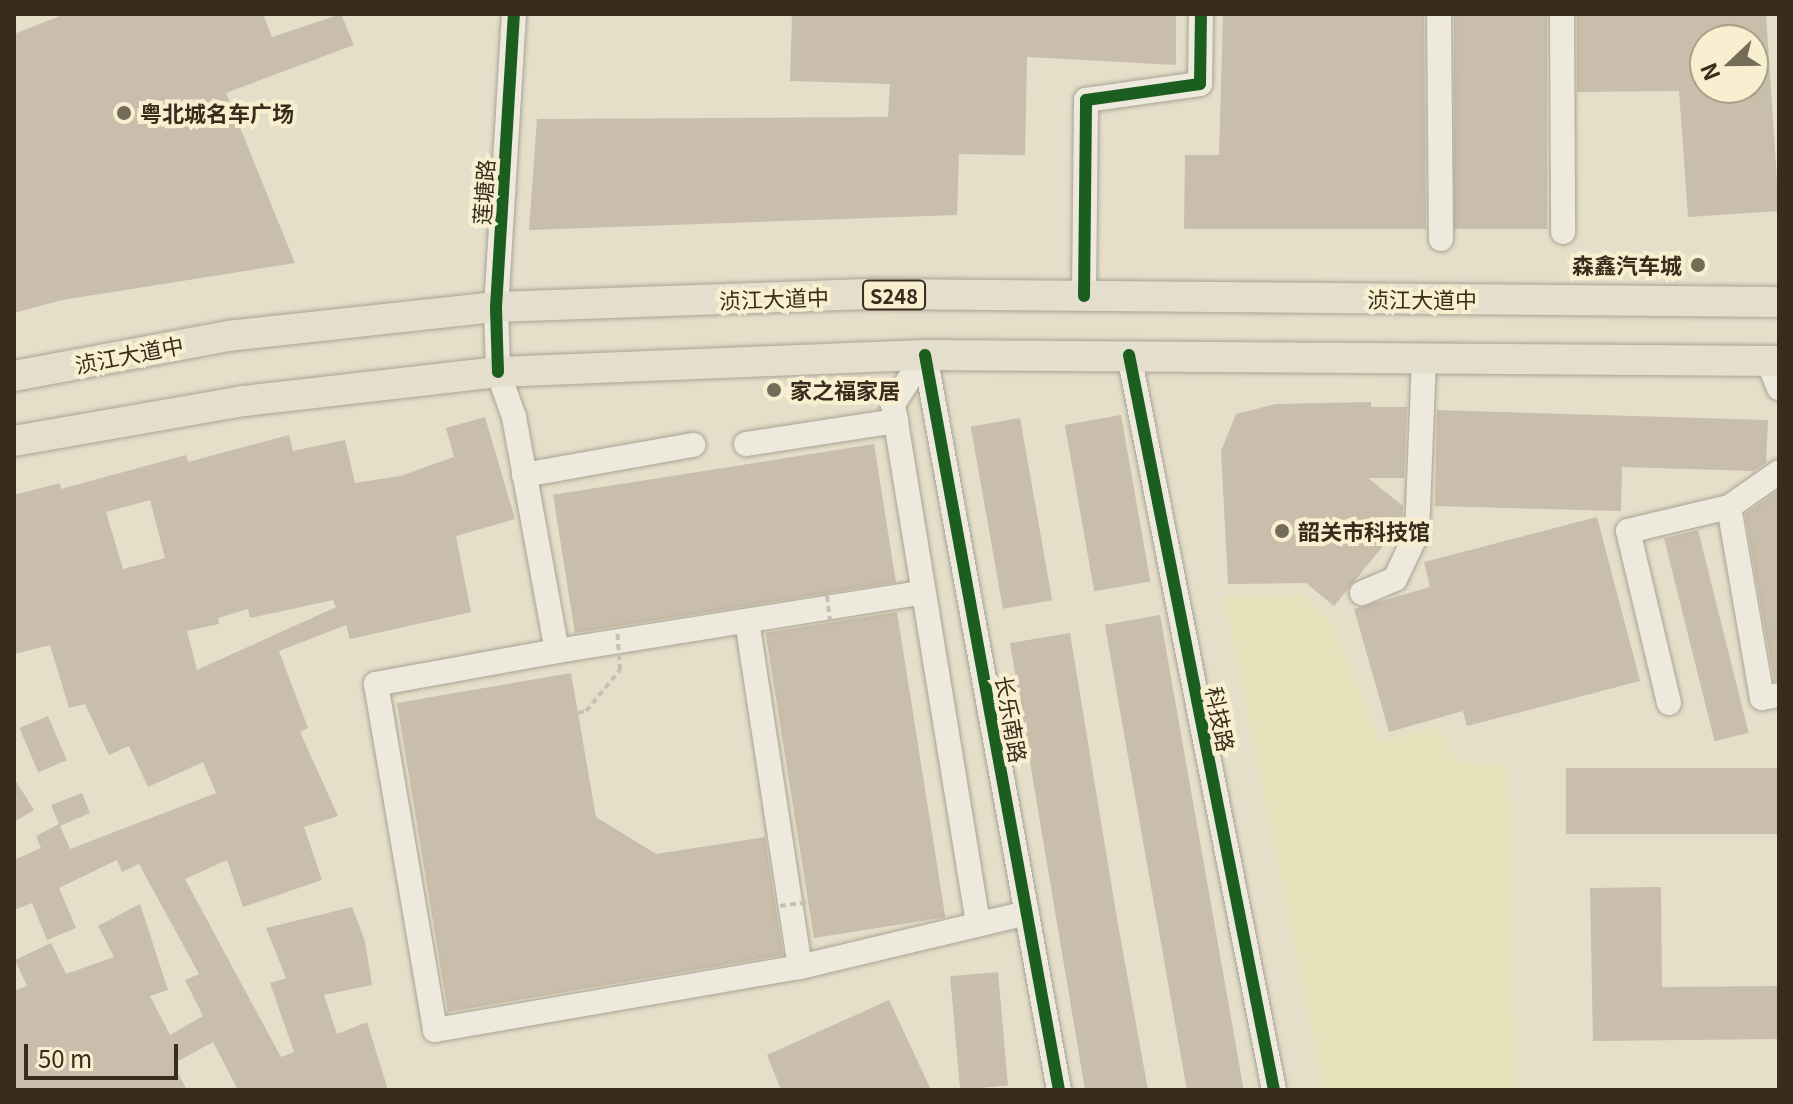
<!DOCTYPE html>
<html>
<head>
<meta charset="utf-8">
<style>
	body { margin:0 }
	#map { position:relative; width:1793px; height:1104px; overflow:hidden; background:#e5dfca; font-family:Georgia,"Noto Sans SC",serif }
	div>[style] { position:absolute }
	.farmland>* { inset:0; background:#e6e1ba }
	.building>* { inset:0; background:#c9bdab; transform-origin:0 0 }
	.roads { filter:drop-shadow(0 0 2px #aaa394) drop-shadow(0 0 2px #aaa394) }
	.minor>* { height:24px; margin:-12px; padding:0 12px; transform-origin:12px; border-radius:12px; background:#ede9dc }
	.major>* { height:30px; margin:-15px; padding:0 15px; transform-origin:15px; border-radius:15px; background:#e4dfcd }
	.path-bridge>* { height:4px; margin-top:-2px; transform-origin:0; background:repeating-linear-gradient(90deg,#c5c0b3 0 6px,transparent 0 10px) }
	.cycleway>* { height:12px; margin:-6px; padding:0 6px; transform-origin:6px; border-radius:6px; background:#1b5e20 }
	.dots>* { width:22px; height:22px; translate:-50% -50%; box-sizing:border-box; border:4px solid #f7efcf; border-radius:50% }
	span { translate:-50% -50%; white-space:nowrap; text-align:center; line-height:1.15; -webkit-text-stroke:8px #f7efcf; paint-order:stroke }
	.shield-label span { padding:2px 6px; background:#f7efcf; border:2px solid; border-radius:6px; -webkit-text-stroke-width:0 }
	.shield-label { font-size:20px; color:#382c1c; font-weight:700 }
	.poi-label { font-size:22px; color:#382c1c; font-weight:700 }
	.left { translate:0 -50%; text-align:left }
	.right { translate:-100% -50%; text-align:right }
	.street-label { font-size:22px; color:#382c1c }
	.frame { position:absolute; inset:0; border:16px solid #382c1c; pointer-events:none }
	.north { position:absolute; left:1689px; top:24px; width:80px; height:80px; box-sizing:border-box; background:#f7efcf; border:2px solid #aba187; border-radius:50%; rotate:248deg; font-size:22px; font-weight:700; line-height:32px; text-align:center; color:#382c1c }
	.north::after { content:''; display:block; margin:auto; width:28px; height:36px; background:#756b59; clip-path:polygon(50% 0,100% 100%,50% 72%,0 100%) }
	.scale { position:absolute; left:24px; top:1044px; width:154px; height:36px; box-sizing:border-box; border:4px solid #382c1c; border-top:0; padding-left:10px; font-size:24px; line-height:28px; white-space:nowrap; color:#382c1c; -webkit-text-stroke:6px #f7efcf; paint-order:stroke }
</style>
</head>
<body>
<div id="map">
	<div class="farmland">
		<i style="clip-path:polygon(1301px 595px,1330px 619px,1380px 741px,1438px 727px,1457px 761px,1508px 767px,1516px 1090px,1324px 1090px,1224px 597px)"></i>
	</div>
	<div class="building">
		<i style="clip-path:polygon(65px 14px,263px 14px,272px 37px,341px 14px,354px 45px,226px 93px,295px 263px,62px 300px,14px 313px,14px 34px)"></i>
		<i style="clip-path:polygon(792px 14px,1176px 14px,1176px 65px,1027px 57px,1025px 155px,959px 154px,957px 215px,529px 230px,537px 119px,888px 117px,890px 84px,790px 81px)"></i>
		<i style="clip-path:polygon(1223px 14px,1424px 14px,1426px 229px,1184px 229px,1185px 155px,1219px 155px)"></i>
		<i style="left:1454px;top:14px;width:93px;height:215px"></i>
		<i style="clip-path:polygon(evenodd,1577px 14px,1766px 14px,1779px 211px,1688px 217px,1679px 91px,1577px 92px,1577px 14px,1705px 40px,1753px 40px,1753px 88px,1705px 88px,1705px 40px)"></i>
		<i style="clip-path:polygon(1371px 402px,1371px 407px,1407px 407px,1404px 478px,1368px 478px,1403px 506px,1402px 523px,1334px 606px,1306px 583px,1228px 584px,1221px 451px,1236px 414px,1276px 404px)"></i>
		<i style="clip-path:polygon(1437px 410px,1768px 420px,1766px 463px,1754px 471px,1622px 467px,1621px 511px,1435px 506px)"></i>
		<i style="left:1121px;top:415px;width:169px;height:57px;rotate:80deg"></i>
		<i style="clip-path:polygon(evenodd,485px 417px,515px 519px,456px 536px,471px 612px,350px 639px,346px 625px,279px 651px,308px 728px,300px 732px,338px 816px,304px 827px,322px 880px,243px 907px,227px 860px,185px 879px,281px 1057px,294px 1052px,270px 983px,286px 978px,266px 928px,352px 907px,365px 941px,372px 985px,324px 995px,337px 1034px,367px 1022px,388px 1090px,238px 1090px,213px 1042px,173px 1064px,187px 1090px,14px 1090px,14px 991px,27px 986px,15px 960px,51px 943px,66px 974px,114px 957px,98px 926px,140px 904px,168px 990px,150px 996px,170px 1035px,203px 1016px,185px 980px,199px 974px,139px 864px,122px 872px,117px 860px,59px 888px,76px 928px,47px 940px,32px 903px,14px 910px,14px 860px,41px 848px,36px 836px,59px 824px,51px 805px,82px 793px,90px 813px,60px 826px,70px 849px,216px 793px,203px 762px,148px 787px,129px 746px,109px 755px,85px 704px,69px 708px,50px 645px,14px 654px,14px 495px,60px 483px,61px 489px,186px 455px,188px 462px,289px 435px,293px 451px,345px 440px,355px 483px,400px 476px,454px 457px,446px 428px,485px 417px,150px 500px,165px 558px,123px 569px,106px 512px,150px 500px,485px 417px,333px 600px,336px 607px,197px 670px,187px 631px,219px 624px,218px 618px,248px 609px,250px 618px,333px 600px)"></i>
		<i style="left:1020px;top:418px;width:185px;height:50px;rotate:80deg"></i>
		<i style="left:874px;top:444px;width:140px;height:325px;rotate:81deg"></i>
		<i style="clip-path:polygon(1779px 490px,1779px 680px,1774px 681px,1745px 514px)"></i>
		<i style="clip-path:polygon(1597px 517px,1640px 681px,1467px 726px,1463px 711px,1389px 732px,1354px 609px,1430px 587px,1424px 562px)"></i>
		<i style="left:1698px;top:530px;width:209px;height:35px;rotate:76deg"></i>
		<i style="left:897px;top:612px;width:309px;height:133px;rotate:81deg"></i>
		<i style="left:1160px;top:615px;width:483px;height:56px;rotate:80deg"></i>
		<i style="clip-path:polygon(1070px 633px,1117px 919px,1148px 1090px,1085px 1090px,1010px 643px)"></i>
		<i style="clip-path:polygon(571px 673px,596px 817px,656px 854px,765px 837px,783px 955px,448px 1012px,397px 703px)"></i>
		<i style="left:48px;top:716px;width:48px;height:31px;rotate:67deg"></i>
		<i style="left:1566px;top:768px;width:211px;height:66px"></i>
		<i style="clip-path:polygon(14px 778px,34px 810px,14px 822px)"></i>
		<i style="clip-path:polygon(1661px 887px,1662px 987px,1779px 986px,1779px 1039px,1593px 1041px,1590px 888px)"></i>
		<i style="left:998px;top:972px;width:114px;height:48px;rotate:85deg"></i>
		<i style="clip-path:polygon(889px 1000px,931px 1090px,781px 1090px,767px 1055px)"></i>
	</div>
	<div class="roads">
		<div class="minor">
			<i style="left:514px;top:14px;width:294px;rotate:93.5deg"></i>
			<i style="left:496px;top:307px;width:65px;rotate:88.2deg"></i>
			<i style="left:498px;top:372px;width:48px;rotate:70.4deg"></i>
			<i style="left:514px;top:417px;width:238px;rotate:79.6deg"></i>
			<i style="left:557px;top:651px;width:184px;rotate:169.7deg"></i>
			<i style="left:376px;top:684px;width:351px;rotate:80.3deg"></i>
			<i style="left:435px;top:1030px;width:370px;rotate:-9.8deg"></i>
			<i style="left:800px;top:967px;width:233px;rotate:-13.4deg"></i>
			<i style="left:1439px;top:14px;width:225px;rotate:89.5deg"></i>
			<i style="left:1562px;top:14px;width:218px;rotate:89.7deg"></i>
			<i style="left:1084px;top:296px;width:196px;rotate:-89.4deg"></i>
			<i style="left:1086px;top:100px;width:115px;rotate:-8deg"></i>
			<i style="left:1200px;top:84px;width:70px;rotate:-89.2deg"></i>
			<i style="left:925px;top:355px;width:747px;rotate:79.67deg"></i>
			<i style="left:925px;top:355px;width:59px;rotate:123.1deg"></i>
			<i style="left:893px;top:404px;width:526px;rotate:80.7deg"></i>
			<i style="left:1129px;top:355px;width:749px;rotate:78.84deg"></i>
			<i style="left:1768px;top:361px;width:29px;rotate:68deg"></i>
			<i style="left:746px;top:444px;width:152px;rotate:-8.7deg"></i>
			<i style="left:1779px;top:472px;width:61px;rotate:145deg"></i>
			<i style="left:1729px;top:507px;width:194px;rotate:80.2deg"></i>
			<i style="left:1762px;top:698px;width:17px;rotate:-10deg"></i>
			<i style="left:524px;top:475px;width:172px;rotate:-10.1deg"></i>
			<i style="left:1362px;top:593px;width:36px;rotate:-23deg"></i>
			<i style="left:1395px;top:579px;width:51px;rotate:-64.4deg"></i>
			<i style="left:1417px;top:533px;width:175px;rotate:-87.7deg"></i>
			<i style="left:747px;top:621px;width:350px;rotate:81.3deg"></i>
			<i style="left:557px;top:651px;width:369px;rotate:-9.1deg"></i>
			<i style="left:1669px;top:703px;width:177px;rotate:-103.4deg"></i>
			<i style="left:1628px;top:531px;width:104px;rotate:-13.4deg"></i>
		</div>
		<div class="major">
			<i style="left:14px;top:376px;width:218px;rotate:-10.6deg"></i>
			<i style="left:228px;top:336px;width:270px;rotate:-6.2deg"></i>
			<i style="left:496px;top:307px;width:379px;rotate:-2deg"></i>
			<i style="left:875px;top:294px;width:904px;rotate:0.51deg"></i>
			<i style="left:14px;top:441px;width:233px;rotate:-9.9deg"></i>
			<i style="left:244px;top:401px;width:256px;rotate:-6.5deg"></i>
			<i style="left:498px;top:372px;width:427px;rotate:-2.3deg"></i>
			<i style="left:925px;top:355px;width:854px;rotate:0.4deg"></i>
		</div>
	</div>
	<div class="path-bridge">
		<i style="left:827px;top:596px;width:24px;rotate:83deg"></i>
		<i style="left:578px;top:713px;width:8px;rotate:-14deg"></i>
		<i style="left:586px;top:711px;width:53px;rotate:-50.3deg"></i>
		<i style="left:620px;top:670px;width:39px;rotate:-94deg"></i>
		<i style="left:780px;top:906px;width:27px;rotate:-8deg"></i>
	</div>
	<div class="cycleway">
		<i style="left:1084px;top:296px;width:196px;rotate:-89.4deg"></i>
		<i style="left:1086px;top:100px;width:115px;rotate:-8deg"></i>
		<i style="left:1200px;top:84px;width:70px;rotate:-89.2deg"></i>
		<i style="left:925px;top:355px;width:747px;rotate:79.67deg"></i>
		<i style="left:1129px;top:355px;width:749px;rotate:78.84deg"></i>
		<i style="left:498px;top:372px;width:65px;rotate:-91.8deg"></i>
		<i style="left:496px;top:307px;width:294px;rotate:-86.5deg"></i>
	</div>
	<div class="dots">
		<i style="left:124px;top:113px;background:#756b59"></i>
		<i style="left:1698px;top:265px;background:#756b59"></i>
		<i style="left:774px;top:390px;background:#756b59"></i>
		<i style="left:1282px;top:531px;background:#756b59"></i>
	</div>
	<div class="shield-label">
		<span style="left:894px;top:295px">S248</span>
	</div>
	<div class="poi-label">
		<span class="left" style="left:140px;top:113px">粤北城名车广场</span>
		<span class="right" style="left:1682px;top:265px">森鑫汽车城</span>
		<span class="left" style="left:790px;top:390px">家之福家居</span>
		<span class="left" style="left:1298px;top:531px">韶关市科技馆</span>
	</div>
	<div class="street-label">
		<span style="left:483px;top:192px;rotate:-86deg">莲塘路</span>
		<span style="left:774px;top:298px;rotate:-2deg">浈江大道中</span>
		<span style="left:1422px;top:299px">浈江大道中</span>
		<span style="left:129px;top:354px;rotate:-11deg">浈江大道中</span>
		<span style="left:1012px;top:719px;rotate:80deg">长乐南路</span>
		<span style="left:1221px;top:719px;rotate:79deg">科技路</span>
	</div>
	<div class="frame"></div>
	<div class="north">N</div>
	<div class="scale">50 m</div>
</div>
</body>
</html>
